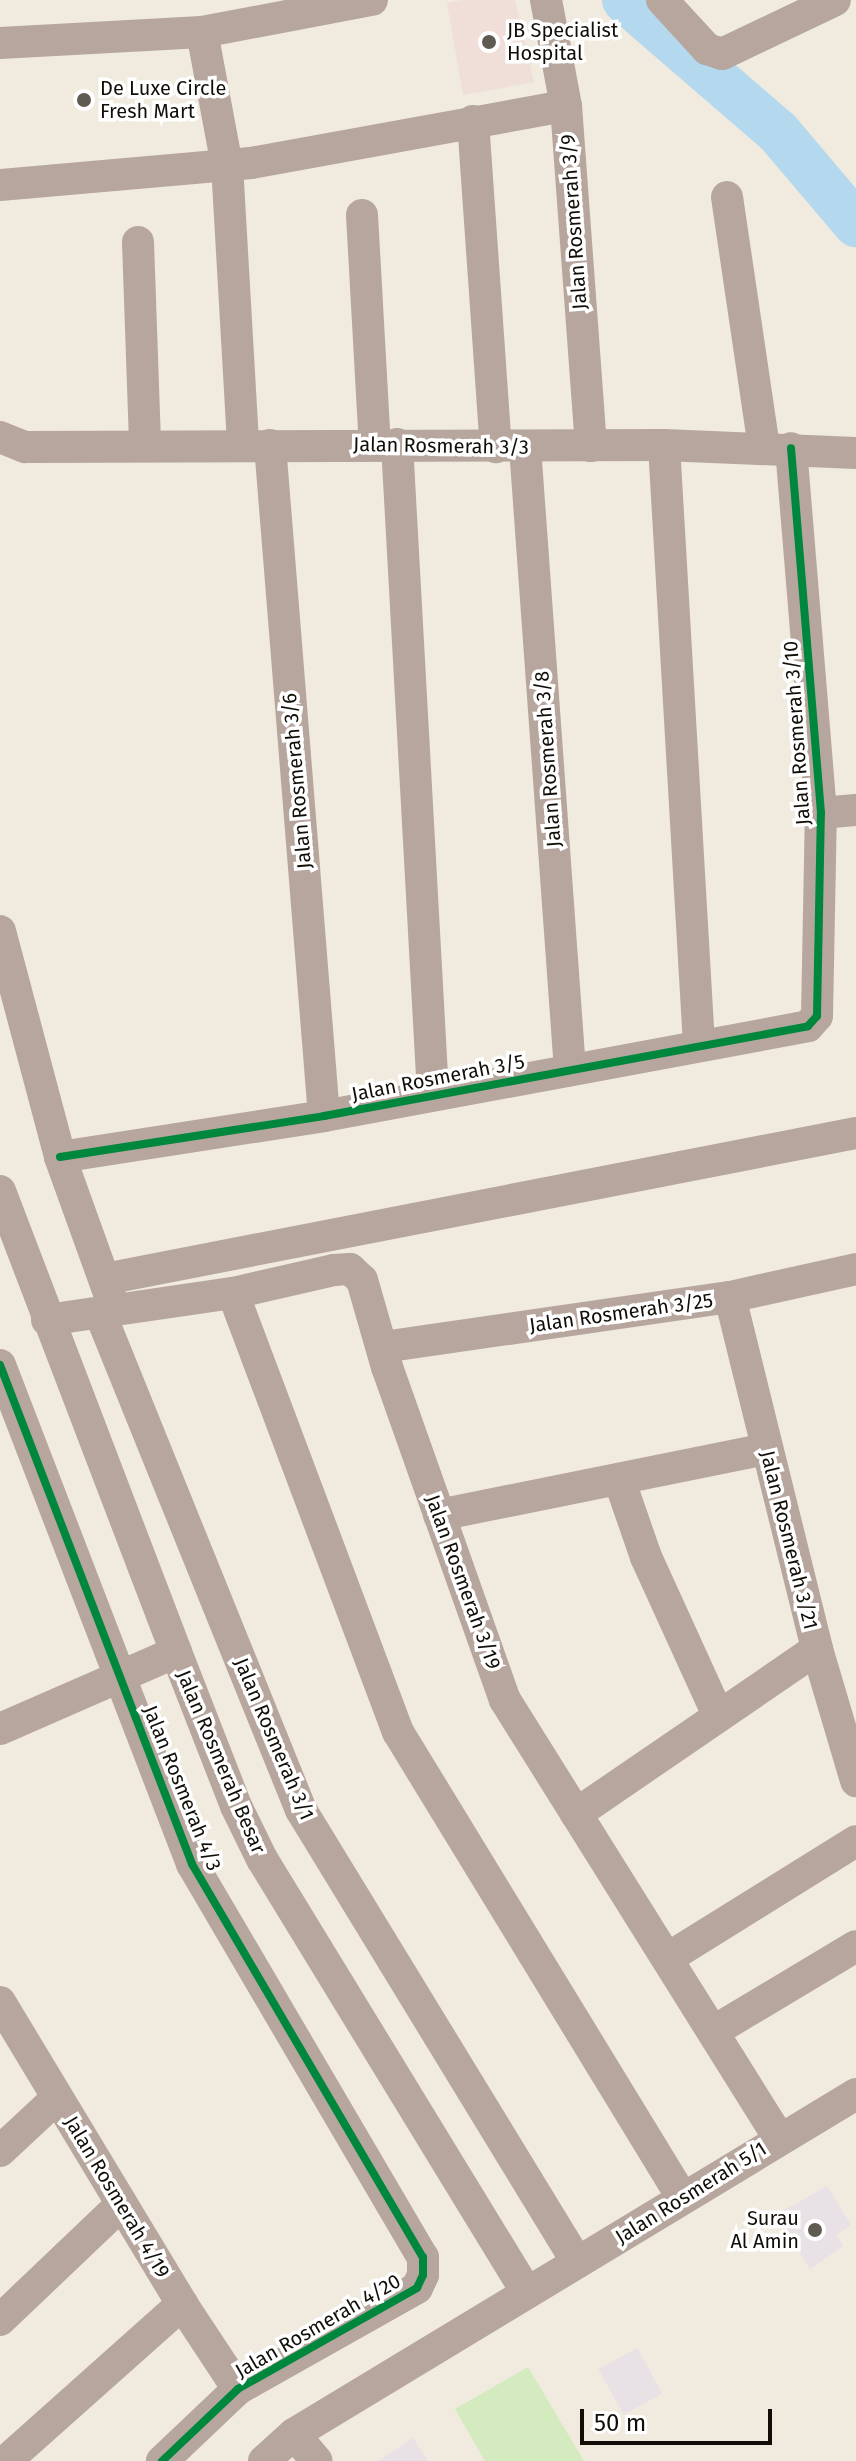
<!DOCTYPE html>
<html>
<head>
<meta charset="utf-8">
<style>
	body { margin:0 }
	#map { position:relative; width:856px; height:2461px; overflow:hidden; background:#f0eadf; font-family:"Fira Sans",sans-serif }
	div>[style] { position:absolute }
	.medical>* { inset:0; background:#efdfd8 }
	.green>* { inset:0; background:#d4ebbf }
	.river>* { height:46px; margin:-23px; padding:0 23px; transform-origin:23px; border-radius:23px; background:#b4d8ee }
	.building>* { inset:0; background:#e8e1e5; transform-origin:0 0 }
	.minor>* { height:32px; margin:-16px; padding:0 16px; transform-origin:16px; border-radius:16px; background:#b7a69e }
	.cycleway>* { height:8px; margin:-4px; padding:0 4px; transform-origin:4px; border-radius:4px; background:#00873e }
	.dots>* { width:22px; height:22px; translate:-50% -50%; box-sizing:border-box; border:4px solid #fff; border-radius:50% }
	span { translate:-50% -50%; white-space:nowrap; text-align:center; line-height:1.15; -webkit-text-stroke:7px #fff; paint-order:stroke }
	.poi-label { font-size:20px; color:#110e07 }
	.left { translate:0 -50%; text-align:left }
	.right { translate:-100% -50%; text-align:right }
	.street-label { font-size:20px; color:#110e07 }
	.scale { position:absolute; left:580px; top:2409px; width:192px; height:36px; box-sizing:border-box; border:4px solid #110e07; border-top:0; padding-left:10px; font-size:24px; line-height:28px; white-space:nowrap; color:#110e07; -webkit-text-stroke:6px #fff; paint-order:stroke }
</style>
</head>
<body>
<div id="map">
	<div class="medical">
		<i style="clip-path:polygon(462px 0,515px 0,534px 82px,463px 95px,447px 3px)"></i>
	</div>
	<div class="green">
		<i style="clip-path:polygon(528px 2367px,584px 2461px,485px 2461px,455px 2409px)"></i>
	</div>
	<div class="river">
		<i style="left:625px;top:0;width:202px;rotate:40.8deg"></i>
		<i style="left:778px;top:132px;width:121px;rotate:49.7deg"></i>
	</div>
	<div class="building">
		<i style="clip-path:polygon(827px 2186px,851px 2225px,837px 2234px,843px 2246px,810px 2269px,776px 2215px)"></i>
		<i style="left:637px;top:2348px;width:52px;height:44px;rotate:61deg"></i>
		<i style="clip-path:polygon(413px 2438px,428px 2461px,378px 2461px)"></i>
	</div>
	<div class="minor">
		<i style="left:546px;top:0;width:108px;rotate:79.3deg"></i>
		<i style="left:566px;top:106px;width:341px;rotate:85.8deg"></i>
		<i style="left:662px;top:0;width:67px;rotate:47.4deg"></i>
		<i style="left:707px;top:49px;width:16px;rotate:18deg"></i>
		<i style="left:722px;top:54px;width:125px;rotate:-25.5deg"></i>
		<i style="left:202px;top:32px;width:135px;rotate:79.4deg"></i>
		<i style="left:227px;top:165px;width:280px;rotate:86.7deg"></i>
		<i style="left:0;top:43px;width:202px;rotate:-3.1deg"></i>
		<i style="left:202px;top:32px;width:173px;rotate:-10.7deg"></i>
		<i style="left:473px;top:121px;width:327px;rotate:86deg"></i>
		<i style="left:0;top:185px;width:252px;rotate:-5deg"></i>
		<i style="left:251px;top:163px;width:320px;rotate:-10.3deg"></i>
		<i style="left:727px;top:197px;width:253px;rotate:81.6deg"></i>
		<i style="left:362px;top:215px;width:229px;rotate:86.8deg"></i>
		<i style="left:138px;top:242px;width:203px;rotate:88deg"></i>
		<i style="left:0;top:437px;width:27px;rotate:22deg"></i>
		<i style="left:25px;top:447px;width:639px;rotate:-0.18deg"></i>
		<i style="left:664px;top:445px;width:192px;rotate:2.4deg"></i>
		<i style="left:397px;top:444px;width:651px;rotate:86.83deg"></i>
		<i style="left:270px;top:445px;width:673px;rotate:85.4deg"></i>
		<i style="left:664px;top:445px;width:600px;rotate:86.66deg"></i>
		<i style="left:525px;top:447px;width:625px;rotate:85.87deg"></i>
		<i style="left:821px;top:813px;width:35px;rotate:-5deg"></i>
		<i style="left:0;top:931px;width:234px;rotate:75.1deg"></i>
		<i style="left:60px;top:1157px;width:151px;rotate:70.2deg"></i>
		<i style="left:60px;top:1157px;width:267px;rotate:-8.8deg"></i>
		<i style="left:324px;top:1116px;width:492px;rotate:-10.5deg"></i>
		<i style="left:808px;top:1026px;width:13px;rotate:-48deg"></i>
		<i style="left:817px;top:1016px;width:203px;rotate:-88.9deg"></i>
		<i style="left:821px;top:813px;width:366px;rotate:-94.7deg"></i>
		<i style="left:0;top:1191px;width:493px;rotate:69.1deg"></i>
		<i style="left:176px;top:1652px;width:165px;rotate:68.7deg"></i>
		<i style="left:236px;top:1806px;width:59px;rotate:63.9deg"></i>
		<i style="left:262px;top:1859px;width:506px;rotate:58.57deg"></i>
		<i style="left:105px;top:1279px;width:765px;rotate:-11deg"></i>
		<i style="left:233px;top:1293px;width:469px;rotate:69.4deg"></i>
		<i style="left:398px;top:1732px;width:545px;rotate:58.59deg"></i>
		<i style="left:730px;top:1297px;width:363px;rotate:76.1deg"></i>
		<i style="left:817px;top:1649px;width:138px;rotate:73.5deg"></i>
		<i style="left:100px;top:1313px;width:536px;rotate:67.98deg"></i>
		<i style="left:301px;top:1810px;width:530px;rotate:58.59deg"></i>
		<i style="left:47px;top:1320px;width:188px;rotate:-8.3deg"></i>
		<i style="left:233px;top:1293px;width:104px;rotate:-12.8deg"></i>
		<i style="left:334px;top:1270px;width:16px;rotate:-4deg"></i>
		<i style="left:350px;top:1269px;width:16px;rotate:43deg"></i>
		<i style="left:362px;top:1280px;width:91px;rotate:74deg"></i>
		<i style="left:387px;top:1367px;width:353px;rotate:70.5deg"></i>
		<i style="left:505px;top:1700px;width:517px;rotate:57.97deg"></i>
		<i style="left:383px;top:1347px;width:351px;rotate:-8.2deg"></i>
		<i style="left:730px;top:1297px;width:129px;rotate:-12.5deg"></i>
		<i style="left:0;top:1365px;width:535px;rotate:68.95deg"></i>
		<i style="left:192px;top:1864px;width:456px;rotate:59.6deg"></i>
		<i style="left:423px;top:2257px;width:18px;rotate:90deg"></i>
		<i style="left:423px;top:2275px;width:14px;rotate:115deg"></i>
		<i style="left:417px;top:2288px;width:206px;rotate:150.6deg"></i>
		<i style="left:238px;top:2389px;width:105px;rotate:136.5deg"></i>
		<i style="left:619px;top:1479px;width:83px;rotate:70.9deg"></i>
		<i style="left:646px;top:1557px;width:174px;rotate:65.5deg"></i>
		<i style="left:439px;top:1515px;width:334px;rotate:-11.4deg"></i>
		<i style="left:0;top:1729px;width:192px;rotate:-23.6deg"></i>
		<i style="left:576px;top:1814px;width:292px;rotate:-34.4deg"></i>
		<i style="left:668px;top:1958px;width:221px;rotate:-31.9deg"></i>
		<i style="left:0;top:2002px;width:353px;rotate:58.9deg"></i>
		<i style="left:182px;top:2304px;width:102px;rotate:56.6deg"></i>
		<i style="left:714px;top:2031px;width:165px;rotate:-30.9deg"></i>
		<i style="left:0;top:2151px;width:78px;rotate:-42.9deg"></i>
		<i style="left:0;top:2320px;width:168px;rotate:-43.6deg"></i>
		<i style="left:294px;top:2434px;width:35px;rotate:50deg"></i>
		<i style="left:6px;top:2461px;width:236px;rotate:-41.7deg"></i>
		<i style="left:264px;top:2461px;width:40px;rotate:-42deg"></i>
		<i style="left:294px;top:2434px;width:657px;rotate:-31.17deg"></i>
	</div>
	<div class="cycleway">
		<i style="left:60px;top:1157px;width:267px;rotate:-8.8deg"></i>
		<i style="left:324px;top:1116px;width:492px;rotate:-10.5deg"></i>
		<i style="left:808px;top:1026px;width:13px;rotate:-48deg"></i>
		<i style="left:817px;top:1016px;width:203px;rotate:-88.9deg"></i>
		<i style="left:821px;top:813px;width:366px;rotate:-94.7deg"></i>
		<i style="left:0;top:1365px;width:535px;rotate:68.95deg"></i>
		<i style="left:192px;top:1864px;width:456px;rotate:59.6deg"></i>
		<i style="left:423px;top:2257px;width:18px;rotate:90deg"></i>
		<i style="left:423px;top:2275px;width:14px;rotate:115deg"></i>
		<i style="left:417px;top:2288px;width:206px;rotate:150.6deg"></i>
		<i style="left:238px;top:2389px;width:105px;rotate:136.5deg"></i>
	</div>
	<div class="dots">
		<i style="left:489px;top:42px;background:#5f5b53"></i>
		<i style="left:84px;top:100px;background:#5f5b53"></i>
		<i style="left:815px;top:2230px;background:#5f5b53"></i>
	</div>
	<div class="poi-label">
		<span class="left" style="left:507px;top:42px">JB Specialist<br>Hospital</span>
		<span class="left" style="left:100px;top:100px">De Luxe Circle<br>Fresh Mart</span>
		<span class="right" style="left:799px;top:2230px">Surau<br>Al Amin</span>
	</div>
	<div class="street-label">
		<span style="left:574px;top:222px;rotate:-94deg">Jalan Rosmerah 3/9</span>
		<span style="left:441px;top:446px;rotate:1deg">Jalan Rosmerah 3/3</span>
		<span style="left:797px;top:733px;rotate:-94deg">Jalan Rosmerah 3/10</span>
		<span style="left:548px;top:759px;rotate:-94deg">Jalan Rosmerah 3/8</span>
		<span style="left:297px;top:781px;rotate:-95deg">Jalan Rosmerah 3/6</span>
		<span style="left:438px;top:1078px;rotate:-11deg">Jalan Rosmerah 3/5</span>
		<span style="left:621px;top:1313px;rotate:-8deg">Jalan Rosmerah 3/25</span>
		<span style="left:789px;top:1540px;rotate:76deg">Jalan Rosmerah 3/21</span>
		<span style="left:463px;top:1582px;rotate:70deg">Jalan Rosmerah 3/19</span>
		<span style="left:274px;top:1739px;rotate:67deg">Jalan Rosmerah 3/1</span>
		<span style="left:221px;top:1762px;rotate:67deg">Jalan Rosmerah Besar</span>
		<span style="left:182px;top:1788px;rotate:68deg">Jalan Rosmerah 4/3</span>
		<span style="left:691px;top:2193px;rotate:-32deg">Jalan Rosmerah 5/1</span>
		<span style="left:117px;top:2197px;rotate:59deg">Jalan Rosmerah 4/19</span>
		<span style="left:318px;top:2326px;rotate:-30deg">Jalan Rosmerah 4/20</span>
	</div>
	<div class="scale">50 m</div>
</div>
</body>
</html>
